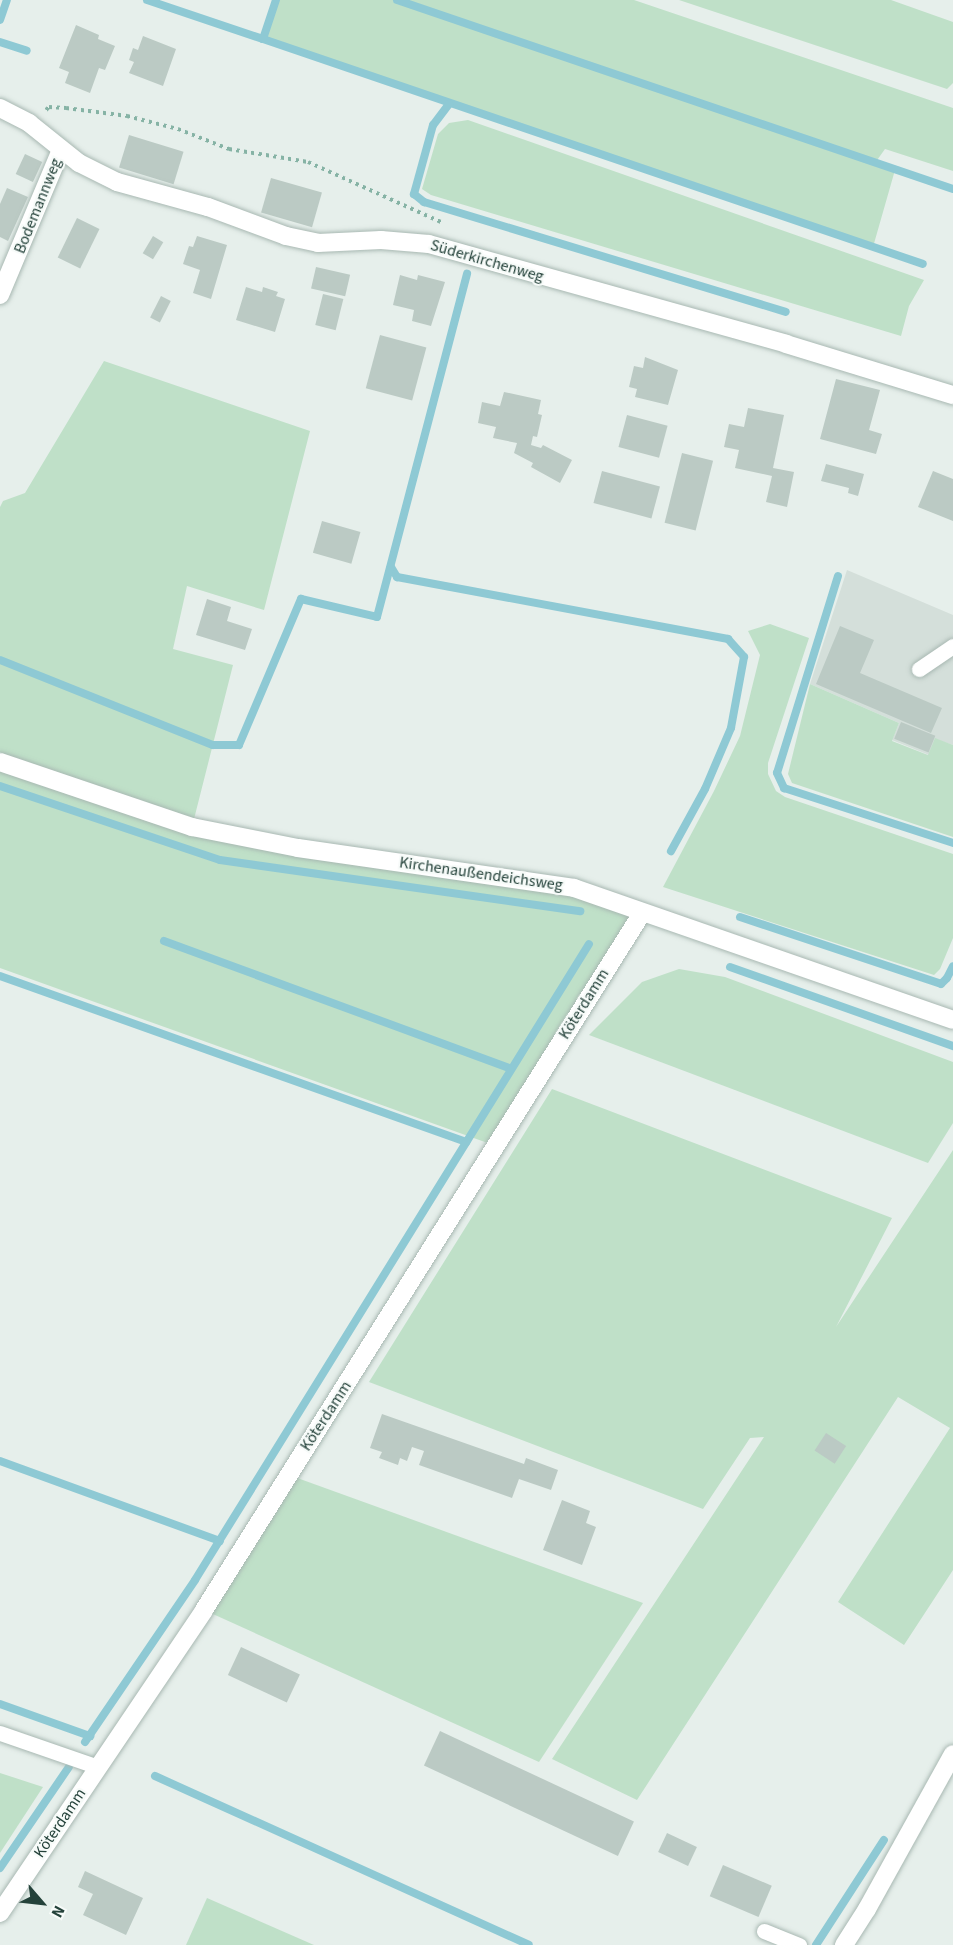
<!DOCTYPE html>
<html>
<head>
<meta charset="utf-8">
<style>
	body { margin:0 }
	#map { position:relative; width:953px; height:1945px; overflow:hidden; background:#e6efeb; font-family:"Source Sans 3",sans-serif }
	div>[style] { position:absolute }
	.built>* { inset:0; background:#d4dfda }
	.green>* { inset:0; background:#bfe0c8 }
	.stream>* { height:8px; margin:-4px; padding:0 4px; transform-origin:4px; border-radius:4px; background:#8ec9d4 }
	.building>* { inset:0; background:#bbcac4; transform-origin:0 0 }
	.path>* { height:4px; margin-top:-2px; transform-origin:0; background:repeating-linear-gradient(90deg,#86b3a5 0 3px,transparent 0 7.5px) }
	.roads { filter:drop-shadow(0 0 2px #a8b8b2) drop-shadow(0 0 2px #a8b8b2) }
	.lane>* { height:15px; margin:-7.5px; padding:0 7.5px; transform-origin:7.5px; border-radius:7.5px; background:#fff }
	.street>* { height:18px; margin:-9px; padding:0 9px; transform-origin:9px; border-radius:9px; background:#fff }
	span { translate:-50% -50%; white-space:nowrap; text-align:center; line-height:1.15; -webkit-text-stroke:4.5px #f7fbf9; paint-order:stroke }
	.street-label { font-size:16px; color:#24423a }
	.north { position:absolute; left:12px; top:1873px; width:60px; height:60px; -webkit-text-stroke:4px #f7fbf9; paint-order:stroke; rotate:118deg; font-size:16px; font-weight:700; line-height:24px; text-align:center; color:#24423a }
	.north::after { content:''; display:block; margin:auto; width:21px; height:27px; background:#24423a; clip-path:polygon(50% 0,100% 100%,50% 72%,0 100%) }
</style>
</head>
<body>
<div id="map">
	<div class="built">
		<i style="clip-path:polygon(847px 570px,953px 615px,953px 745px,935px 739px,929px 755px,892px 740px,899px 723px,810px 684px)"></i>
	</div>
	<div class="green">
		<i style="clip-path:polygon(276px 0,634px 0,953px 108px,953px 171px,885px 149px,875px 163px,895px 170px,873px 247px,263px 39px)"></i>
		<i style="clip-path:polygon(679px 0,891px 0,953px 22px,953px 83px,947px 89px)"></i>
		<i style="clip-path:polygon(468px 120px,924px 280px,909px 306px,901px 336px,431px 195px,422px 189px,438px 134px,449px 123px)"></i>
		<i style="clip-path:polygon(104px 361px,310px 431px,264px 610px,187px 586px,173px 649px,233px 665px,192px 827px,574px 888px,642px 913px,496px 1146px,0 968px,0 507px,3px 501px,25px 493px)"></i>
		<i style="clip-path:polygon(770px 624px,809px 638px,768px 763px,768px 774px,776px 791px,785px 797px,953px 854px,953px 938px,940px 969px,934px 975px,663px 887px,714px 791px,740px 736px,760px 655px,748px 631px)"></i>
		<i style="clip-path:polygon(810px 684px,899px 723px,892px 741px,928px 755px,935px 738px,953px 745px,953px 837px,792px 783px,788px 774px)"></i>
		<i style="clip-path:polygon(679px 969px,725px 977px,953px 1062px,953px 1123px,928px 1163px,589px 1035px,642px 982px)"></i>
		<i style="clip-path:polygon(552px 1089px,892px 1218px,836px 1327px,953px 1150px,953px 1570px,904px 1645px,838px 1602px,950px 1428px,898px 1397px,637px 1800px,552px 1759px,764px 1437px,750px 1438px,703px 1509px,369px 1382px)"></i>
		<i style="clip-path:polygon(289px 1475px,643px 1603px,539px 1762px,204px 1610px)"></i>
		<i style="clip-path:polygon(0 1773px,43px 1787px,0 1853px)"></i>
		<i style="clip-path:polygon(207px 1898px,314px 1945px,186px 1945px)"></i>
	</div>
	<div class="stream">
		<i style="left:147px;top:0;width:122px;rotate:18.6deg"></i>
		<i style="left:263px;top:39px;width:41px;rotate:-71.6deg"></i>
		<i style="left:397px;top:0;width:587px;rotate:18.77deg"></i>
		<i style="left:0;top:20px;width:21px;rotate:-71deg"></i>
		<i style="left:263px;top:39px;width:697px;rotate:18.82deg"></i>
		<i style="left:0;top:42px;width:28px;rotate:18deg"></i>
		<i style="left:449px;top:104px;width:26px;rotate:127deg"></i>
		<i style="left:433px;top:125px;width:72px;rotate:105.4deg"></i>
		<i style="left:414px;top:194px;width:13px;rotate:39deg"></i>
		<i style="left:424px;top:202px;width:378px;rotate:16.9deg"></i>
		<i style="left:391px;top:567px;width:12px;rotate:59deg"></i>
		<i style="left:397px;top:577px;width:337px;rotate:10.6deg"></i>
		<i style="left:728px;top:639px;width:24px;rotate:48deg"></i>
		<i style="left:744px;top:657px;width:72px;rotate:100.4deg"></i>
		<i style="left:731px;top:728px;width:66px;rotate:113.1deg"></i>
		<i style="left:705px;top:789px;width:71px;rotate:118.7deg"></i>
		<i style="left:838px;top:576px;width:206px;rotate:107.2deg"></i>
		<i style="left:777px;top:773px;width:17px;rotate:65deg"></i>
		<i style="left:784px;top:788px;width:178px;rotate:18deg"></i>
		<i style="left:0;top:660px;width:229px;rotate:21.8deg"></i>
		<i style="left:213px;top:745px;width:26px"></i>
		<i style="left:239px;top:745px;width:159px;rotate:-67deg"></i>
		<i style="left:301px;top:599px;width:78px;rotate:13.3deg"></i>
		<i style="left:377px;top:617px;width:355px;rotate:-75.3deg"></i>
		<i style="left:0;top:786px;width:232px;rotate:18.6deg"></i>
		<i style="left:220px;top:860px;width:364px;rotate:8.1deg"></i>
		<i style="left:740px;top:917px;width:212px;rotate:18.4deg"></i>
		<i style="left:941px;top:984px;width:8px;rotate:-45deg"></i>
		<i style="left:947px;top:978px;width:13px;rotate:-63deg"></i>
		<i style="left:164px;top:941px;width:369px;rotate:20.2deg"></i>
		<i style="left:730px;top:967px;width:237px;rotate:19.5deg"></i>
		<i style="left:0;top:976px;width:495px;rotate:19.6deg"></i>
		<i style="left:0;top:1461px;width:234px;rotate:20deg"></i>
		<i style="left:0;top:1704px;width:96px;rotate:19.6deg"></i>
		<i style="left:85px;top:1742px;width:196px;rotate:-55.8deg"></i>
		<i style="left:195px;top:1580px;width:748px;rotate:-58.22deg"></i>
		<i style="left:155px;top:1776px;width:410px;rotate:24.3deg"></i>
		<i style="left:0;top:1868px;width:122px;rotate:-55.7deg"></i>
		<i style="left:816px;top:1945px;width:125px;rotate:-57.1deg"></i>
	</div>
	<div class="building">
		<i style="clip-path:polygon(76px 25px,99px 35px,98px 39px,115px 46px,105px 70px,99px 68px,90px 93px,65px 83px,69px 72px,59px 68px)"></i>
		<i style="clip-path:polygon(143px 36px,176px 49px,163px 86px,129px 73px,134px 62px,129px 60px,133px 48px,138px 50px)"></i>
		<i style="left:129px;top:135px;width:57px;height:34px;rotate:17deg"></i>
		<i style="left:25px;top:154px;width:19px;height:22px;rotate:25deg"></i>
		<i style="left:271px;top:178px;width:53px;height:36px;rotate:16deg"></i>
		<i style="clip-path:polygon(7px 188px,28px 197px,8px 241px,0 237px,0 204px)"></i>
		<i style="left:77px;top:218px;width:25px;height:44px;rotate:26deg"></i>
		<i style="left:153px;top:236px;width:12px;height:20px;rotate:31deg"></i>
		<i style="clip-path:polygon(197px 236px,227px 245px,211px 299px,193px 293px,200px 270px,183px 264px,189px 246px,193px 247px)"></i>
		<i style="left:316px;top:267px;width:35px;height:22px;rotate:13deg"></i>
		<i style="clip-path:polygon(400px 275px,417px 280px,418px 275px,445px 282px,431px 326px,412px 321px,414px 310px,393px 305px)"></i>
		<i style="clip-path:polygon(246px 287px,262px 292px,263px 287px,278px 292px,276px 296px,285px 299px,275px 332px,236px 320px)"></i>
		<i style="left:323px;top:294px;width:21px;height:32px;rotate:14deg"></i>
		<i style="left:161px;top:296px;width:11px;height:24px;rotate:27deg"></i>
		<i style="left:380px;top:335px;width:48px;height:55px;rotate:15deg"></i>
		<i style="clip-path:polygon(645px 357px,678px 370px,668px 405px,635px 397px,637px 389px,629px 387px,634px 366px,643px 368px)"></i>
		<i style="clip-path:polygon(836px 379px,880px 390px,869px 430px,882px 434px,876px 454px,820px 439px)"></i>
		<i style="clip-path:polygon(504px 392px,541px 400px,538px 414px,542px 415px,537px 437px,533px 436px,531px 445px,541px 448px,543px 445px,572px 460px,560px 483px,531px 467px,533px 463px,514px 453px,517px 443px,493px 438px,496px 427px,478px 423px,482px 402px,500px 406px)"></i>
		<i style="clip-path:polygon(748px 408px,784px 415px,773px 468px,794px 472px,787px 507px,766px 502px,772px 476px,735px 468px,739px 450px,724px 447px,729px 424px,744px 427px)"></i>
		<i style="left:627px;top:415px;width:42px;height:33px;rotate:15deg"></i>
		<i style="left:682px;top:453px;width:32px;height:72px;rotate:14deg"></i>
		<i style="clip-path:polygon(826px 464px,864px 474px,858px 496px,848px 493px,849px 488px,821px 481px)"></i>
		<i style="left:602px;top:471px;width:60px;height:33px;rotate:15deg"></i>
		<i style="clip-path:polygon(933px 471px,953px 479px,953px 521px,918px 507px)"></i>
		<i style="left:322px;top:521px;width:40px;height:33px;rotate:16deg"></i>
		<i style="clip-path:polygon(207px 599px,231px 607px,227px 621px,252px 629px,245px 650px,196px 635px)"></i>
		<i style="clip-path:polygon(840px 626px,874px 640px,860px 673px,942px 708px,931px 733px,816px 684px)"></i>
		<i style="left:901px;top:722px;width:37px;height:18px;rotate:22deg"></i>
		<i style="clip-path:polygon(382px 1414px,524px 1464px,526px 1458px,558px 1470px,551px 1490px,519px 1479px,512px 1498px,419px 1465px,424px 1451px,412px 1447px,407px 1461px,400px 1458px,398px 1465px,379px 1458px,382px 1452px,370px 1448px)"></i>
		<i style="left:826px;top:1433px;width:24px;height:21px;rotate:33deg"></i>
		<i style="clip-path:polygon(562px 1500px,590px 1511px,586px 1523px,596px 1527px,582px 1565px,543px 1550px)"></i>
		<i style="left:241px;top:1647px;width:65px;height:31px;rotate:25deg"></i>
		<i style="left:440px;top:1731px;width:214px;height:38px;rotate:25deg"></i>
		<i style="left:667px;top:1833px;width:33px;height:21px;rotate:25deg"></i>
		<i style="left:723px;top:1865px;width:53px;height:34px;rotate:23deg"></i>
		<i style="clip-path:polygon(85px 1871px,143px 1898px,126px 1935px,83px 1915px,93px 1894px,78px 1887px)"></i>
	</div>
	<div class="path">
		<i style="left:46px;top:110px;width:4px;rotate:-45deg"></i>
		<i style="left:49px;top:107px;width:17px;rotate:3deg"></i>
		<i style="left:66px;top:108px;width:62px;rotate:7.5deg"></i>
		<i style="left:127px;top:116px;width:53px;rotate:14.3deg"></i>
		<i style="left:178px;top:129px;width:55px;rotate:21.4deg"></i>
		<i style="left:229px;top:149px;width:80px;rotate:9.3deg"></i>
		<i style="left:308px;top:162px;width:148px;rotate:24.3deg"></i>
	</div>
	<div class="roads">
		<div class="lane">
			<i style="left:919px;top:669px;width:41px;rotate:-34.1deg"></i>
			<i style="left:0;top:1733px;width:104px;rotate:19.1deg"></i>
			<i style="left:764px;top:1931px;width:38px;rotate:22deg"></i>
		</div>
		<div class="street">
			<i style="left:0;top:108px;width:33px;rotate:27deg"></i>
			<i style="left:29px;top:123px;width:64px;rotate:38.7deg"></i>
			<i style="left:79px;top:163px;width:42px;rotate:26.6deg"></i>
			<i style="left:117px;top:182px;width:94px;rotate:15.4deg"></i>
			<i style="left:208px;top:207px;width:83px;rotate:20.4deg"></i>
			<i style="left:286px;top:236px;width:33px;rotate:12deg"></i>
			<i style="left:318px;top:243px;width:63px;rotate:-2.7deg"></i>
			<i style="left:381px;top:240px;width:48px;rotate:4.8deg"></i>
			<i style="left:429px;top:244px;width:371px;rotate:15.6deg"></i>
			<i style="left:786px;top:344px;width:175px;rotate:17deg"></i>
			<i style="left:0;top:295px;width:157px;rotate:-67.2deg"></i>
			<i style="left:0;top:762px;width:203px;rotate:18.7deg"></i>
			<i style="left:192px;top:827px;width:108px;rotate:11.2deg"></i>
			<i style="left:298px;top:848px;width:279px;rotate:8.2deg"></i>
			<i style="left:574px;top:888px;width:401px;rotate:19.2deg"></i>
			<i style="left:0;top:1913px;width:365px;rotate:-56deg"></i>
			<i style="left:204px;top:1610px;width:823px;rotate:-57.85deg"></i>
			<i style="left:844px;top:1945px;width:43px;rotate:-57.4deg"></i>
			<i style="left:867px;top:1909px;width:177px;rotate:-61deg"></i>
		</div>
	</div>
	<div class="street-label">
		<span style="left:38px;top:206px;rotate:-68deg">Bodemannweg</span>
		<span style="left:487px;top:261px;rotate:16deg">Süderkirchenweg</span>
		<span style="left:481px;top:874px;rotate:8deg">Kirchenaußendeichsweg</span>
		<span style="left:584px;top:1004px;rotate:-58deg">Köterdamm</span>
		<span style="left:326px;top:1416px;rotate:-57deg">Köterdamm</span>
		<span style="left:60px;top:1823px;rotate:-56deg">Köterdamm</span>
	</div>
	<div class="north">N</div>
</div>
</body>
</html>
